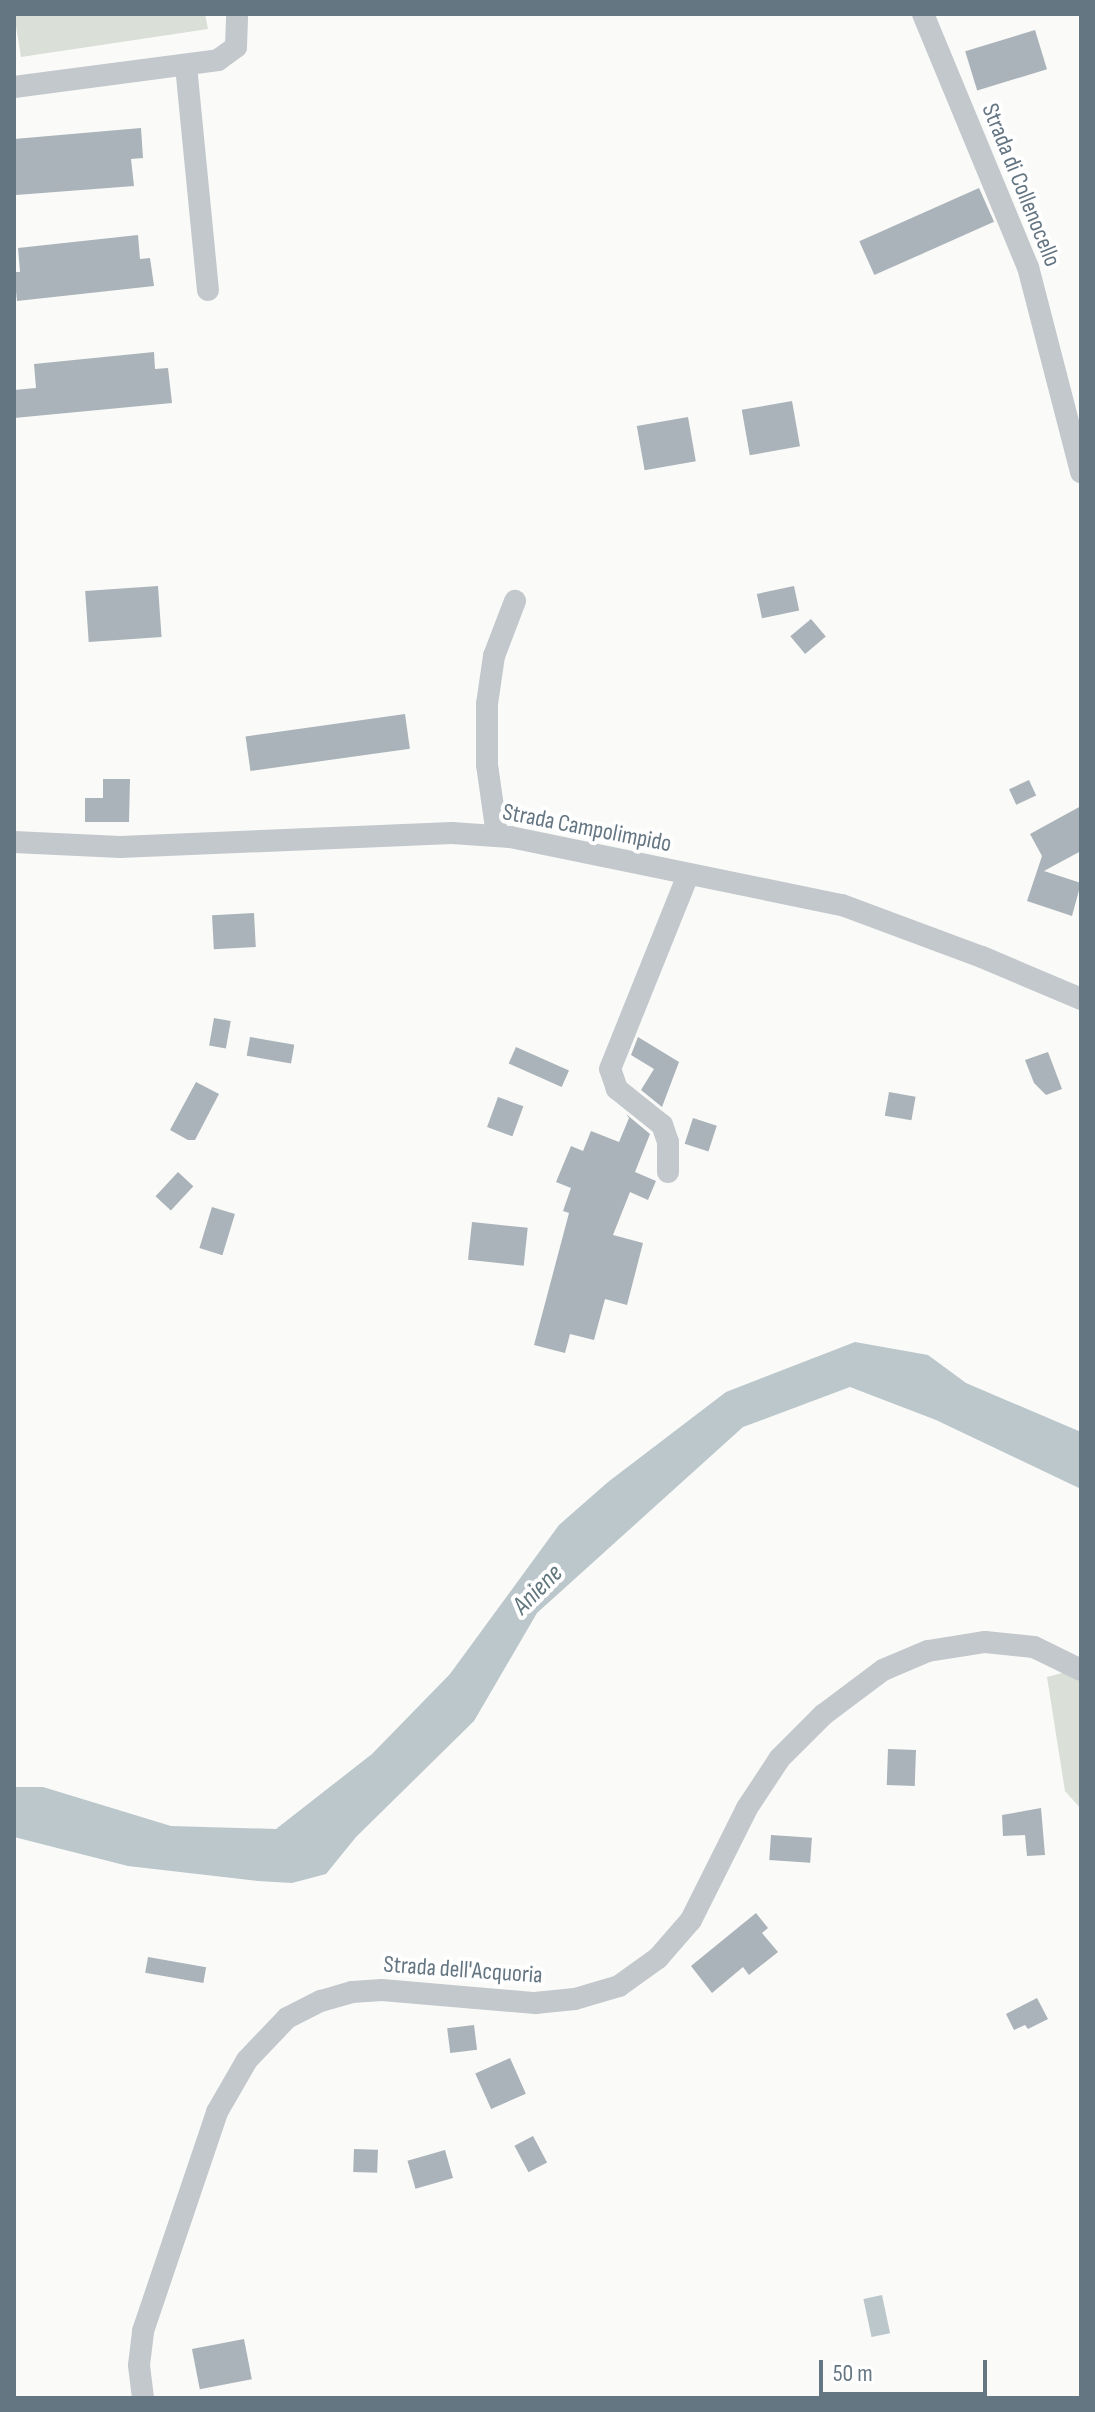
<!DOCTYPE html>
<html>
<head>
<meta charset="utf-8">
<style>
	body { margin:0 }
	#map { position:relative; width:1095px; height:2412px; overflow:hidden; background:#fafaf8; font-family:"Sofia Sans Condensed",sans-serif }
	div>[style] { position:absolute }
	.green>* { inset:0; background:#dadfd7 }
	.water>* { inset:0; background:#bbc7cb; transform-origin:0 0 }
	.building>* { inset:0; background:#aab3b9; transform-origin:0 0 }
	.minor>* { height:22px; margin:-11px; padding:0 11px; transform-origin:11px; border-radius:11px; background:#c3c8cc }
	span { translate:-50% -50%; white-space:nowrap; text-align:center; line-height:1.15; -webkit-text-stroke:8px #fff; paint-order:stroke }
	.street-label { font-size:24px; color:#657683 }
	.water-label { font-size:26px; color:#60757c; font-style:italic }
	.frame { position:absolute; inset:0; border:16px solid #657683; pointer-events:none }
	.scale { position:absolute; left:819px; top:2360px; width:168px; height:36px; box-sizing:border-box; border:4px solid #657683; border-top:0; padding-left:10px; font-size:24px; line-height:28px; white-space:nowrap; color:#657683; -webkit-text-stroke:6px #fff; paint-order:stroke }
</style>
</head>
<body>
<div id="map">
	<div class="green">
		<i style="clip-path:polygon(14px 14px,205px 14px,208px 29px,21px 57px)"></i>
		<i style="clip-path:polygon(1074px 1670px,1081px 1676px,1081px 1809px,1065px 1791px,1047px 1677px)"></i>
	</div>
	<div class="water">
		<i style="clip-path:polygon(855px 1342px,928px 1355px,966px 1383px,1081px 1432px,1081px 1489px,936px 1420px,850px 1387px,743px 1427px,537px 1613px,474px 1721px,356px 1837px,326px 1874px,292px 1883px,258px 1881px,128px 1866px,14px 1837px,14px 1787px,43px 1787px,171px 1826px,276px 1829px,372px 1754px,450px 1674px,559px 1525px,608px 1482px,726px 1392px)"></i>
		<i style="left:882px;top:2295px;width:39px;height:19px;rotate:78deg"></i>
	</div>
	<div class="building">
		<i style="left:1035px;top:30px;width:41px;height:73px;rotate:73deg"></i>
		<i style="clip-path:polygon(141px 128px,143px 158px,131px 159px,134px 186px,16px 195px,14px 139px)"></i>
		<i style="left:979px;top:188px;width:37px;height:131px;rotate:66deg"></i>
		<i style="clip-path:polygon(138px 235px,140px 259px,150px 258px,154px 286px,17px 301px,14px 272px,20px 272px,18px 248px)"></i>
		<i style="clip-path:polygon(154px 352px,155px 369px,168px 368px,172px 403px,14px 418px,14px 390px,36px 388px,34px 364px)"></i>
		<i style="left:792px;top:401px;width:46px;height:51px;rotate:80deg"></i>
		<i style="left:688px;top:417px;width:45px;height:52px;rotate:80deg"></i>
		<i style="left:158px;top:586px;width:51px;height:73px;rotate:86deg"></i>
		<i style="left:794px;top:586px;width:25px;height:38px;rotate:78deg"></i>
		<i style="left:811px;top:619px;width:23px;height:27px;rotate:50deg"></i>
		<i style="left:405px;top:714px;width:35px;height:161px;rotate:82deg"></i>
		<i style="clip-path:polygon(103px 779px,130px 779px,129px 822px,85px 822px,85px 798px,103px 798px)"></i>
		<i style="left:1029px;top:780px;width:17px;height:22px;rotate:65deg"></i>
		<i style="clip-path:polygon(1081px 806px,1081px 851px,1044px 871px,1081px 883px,1072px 916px,1027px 901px,1042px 856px,1030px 834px)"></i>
		<i style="left:254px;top:913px;width:34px;height:42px;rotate:87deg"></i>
		<i style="left:214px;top:1018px;width:17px;height:28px;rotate:10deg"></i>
		<i style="left:250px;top:1037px;width:45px;height:19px;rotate:10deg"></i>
		<i style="clip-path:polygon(638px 1037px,679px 1062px,662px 1107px,641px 1090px,654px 1069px,631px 1055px)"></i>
		<i style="left:516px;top:1047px;width:58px;height:18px;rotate:24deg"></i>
		<i style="clip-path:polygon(1048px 1052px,1062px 1089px,1046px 1095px,1034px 1083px,1025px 1060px)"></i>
		<i style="clip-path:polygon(196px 1082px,219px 1094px,195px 1140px,188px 1140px,170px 1130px)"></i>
		<i style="left:889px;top:1092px;width:27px;height:24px;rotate:10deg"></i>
		<i style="left:498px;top:1097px;width:27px;height:32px;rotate:20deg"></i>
		<i style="clip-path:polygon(626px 1114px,650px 1134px,635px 1172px,656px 1181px,648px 1200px,630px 1192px,613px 1235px,643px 1243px,627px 1305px,605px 1299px,594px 1340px,570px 1334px,565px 1353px,534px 1345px,569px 1213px,563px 1211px,571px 1188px,556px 1182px,571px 1146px,583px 1151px,591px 1131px,619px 1142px,629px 1118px)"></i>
		<i style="left:693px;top:1118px;width:25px;height:27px;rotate:18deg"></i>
		<i style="left:178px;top:1172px;width:21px;height:33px;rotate:43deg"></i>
		<i style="left:212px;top:1207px;width:24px;height:43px;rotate:17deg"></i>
		<i style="left:472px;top:1222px;width:56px;height:38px;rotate:6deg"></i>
		<i style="left:888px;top:1749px;width:28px;height:36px;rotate:2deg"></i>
		<i style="clip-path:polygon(1041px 1808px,1045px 1855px,1027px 1856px,1025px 1835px,1003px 1836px,1002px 1815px)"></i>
		<i style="left:771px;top:1835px;width:41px;height:25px;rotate:4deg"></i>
		<i style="clip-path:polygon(756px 1913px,768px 1928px,762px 1933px,778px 1952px,749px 1975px,743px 1967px,712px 1993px,691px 1966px)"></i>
		<i style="left:148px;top:1957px;width:59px;height:16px;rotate:10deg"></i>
		<i style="clip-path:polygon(1037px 1998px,1048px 2019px,1028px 2029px,1025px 2025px,1014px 2030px,1006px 2014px)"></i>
		<i style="left:474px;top:2025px;width:25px;height:27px;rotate:83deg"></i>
		<i style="left:510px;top:2058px;width:39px;height:38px;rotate:66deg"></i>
		<i style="left:533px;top:2136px;width:30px;height:21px;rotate:62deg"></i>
		<i style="left:354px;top:2149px;width:24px;height:23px;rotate:2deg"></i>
		<i style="left:445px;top:2150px;width:29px;height:39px;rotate:74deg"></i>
		<i style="left:244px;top:2339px;width:41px;height:53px;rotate:79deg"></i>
	</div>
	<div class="minor">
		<i style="left:923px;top:14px;width:274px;rotate:67.5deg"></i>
		<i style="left:1028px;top:267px;width:212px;rotate:75.5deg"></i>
		<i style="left:186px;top:66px;width:225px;rotate:84.4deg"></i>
		<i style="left:14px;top:87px;width:206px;rotate:-7.5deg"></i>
		<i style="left:218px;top:60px;width:22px;rotate:-36deg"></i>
		<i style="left:236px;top:47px;width:33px;rotate:-88deg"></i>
		<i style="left:497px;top:835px;width:71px;rotate:-98.1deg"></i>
		<i style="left:487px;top:765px;width:61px;rotate:-90deg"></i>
		<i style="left:487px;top:704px;width:49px;rotate:-81.7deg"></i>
		<i style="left:494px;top:656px;width:59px;rotate:-69.1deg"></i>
		<i style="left:14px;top:842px;width:106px;rotate:2.7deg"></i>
		<i style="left:120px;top:847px;width:332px;rotate:-2.4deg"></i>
		<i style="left:452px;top:833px;width:58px;rotate:3.9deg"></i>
		<i style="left:510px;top:837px;width:339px;rotate:11.6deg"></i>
		<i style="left:842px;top:905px;width:149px;rotate:20.4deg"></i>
		<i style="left:982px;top:957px;width:108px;rotate:23deg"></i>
		<i style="left:668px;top:1172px;width:30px;rotate:-90deg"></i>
		<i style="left:668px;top:1142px;width:18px;rotate:-109deg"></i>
		<i style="left:662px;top:1125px;width:58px;rotate:-141.3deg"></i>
		<i style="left:617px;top:1089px;width:21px;rotate:-109deg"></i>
		<i style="left:610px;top:1069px;width:209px;rotate:-68.1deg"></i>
		<i style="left:143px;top:2398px;width:33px;rotate:-97deg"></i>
		<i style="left:139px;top:2365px;width:34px;rotate:-83deg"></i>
		<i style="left:143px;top:2331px;width:231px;rotate:-71.3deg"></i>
		<i style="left:217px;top:2112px;width:60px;rotate:-60deg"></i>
		<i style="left:247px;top:2060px;width:58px;rotate:-46.4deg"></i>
		<i style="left:287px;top:2018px;width:38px;rotate:-27deg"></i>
		<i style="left:321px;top:2001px;width:32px;rotate:-16deg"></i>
		<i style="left:352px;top:1992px;width:30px;rotate:-4deg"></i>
		<i style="left:382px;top:1990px;width:154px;rotate:4.9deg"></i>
		<i style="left:535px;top:2003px;width:40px;rotate:-5.7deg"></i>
		<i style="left:575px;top:1999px;width:46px;rotate:-16.5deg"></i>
		<i style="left:619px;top:1986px;width:48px;rotate:-35.7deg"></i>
		<i style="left:658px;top:1958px;width:50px;rotate:-49deg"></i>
		<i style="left:691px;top:1920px;width:125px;rotate:-63.4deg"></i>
		<i style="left:747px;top:1808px;width:60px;rotate:-56.6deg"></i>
		<i style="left:780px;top:1758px;width:61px;rotate:-45deg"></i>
		<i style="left:823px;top:1715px;width:75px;rotate:-36.9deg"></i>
		<i style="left:883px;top:1670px;width:49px;rotate:-22.9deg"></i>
		<i style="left:928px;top:1651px;width:58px;rotate:-9deg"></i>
		<i style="left:985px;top:1642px;width:49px;rotate:5.8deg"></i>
		<i style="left:1034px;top:1647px;width:52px;rotate:26.1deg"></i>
	</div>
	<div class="street-label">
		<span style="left:1021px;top:185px;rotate:68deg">Strada di Collenocello</span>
		<span style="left:587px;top:828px;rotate:11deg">Strada Campolimpido</span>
		<span style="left:463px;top:1970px;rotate:4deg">Strada dell'Acquoria</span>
	</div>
	<div class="water-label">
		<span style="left:538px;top:1590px;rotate:-45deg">Aniene</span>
	</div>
	<div class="frame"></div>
	<div class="scale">50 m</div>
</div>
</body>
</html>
